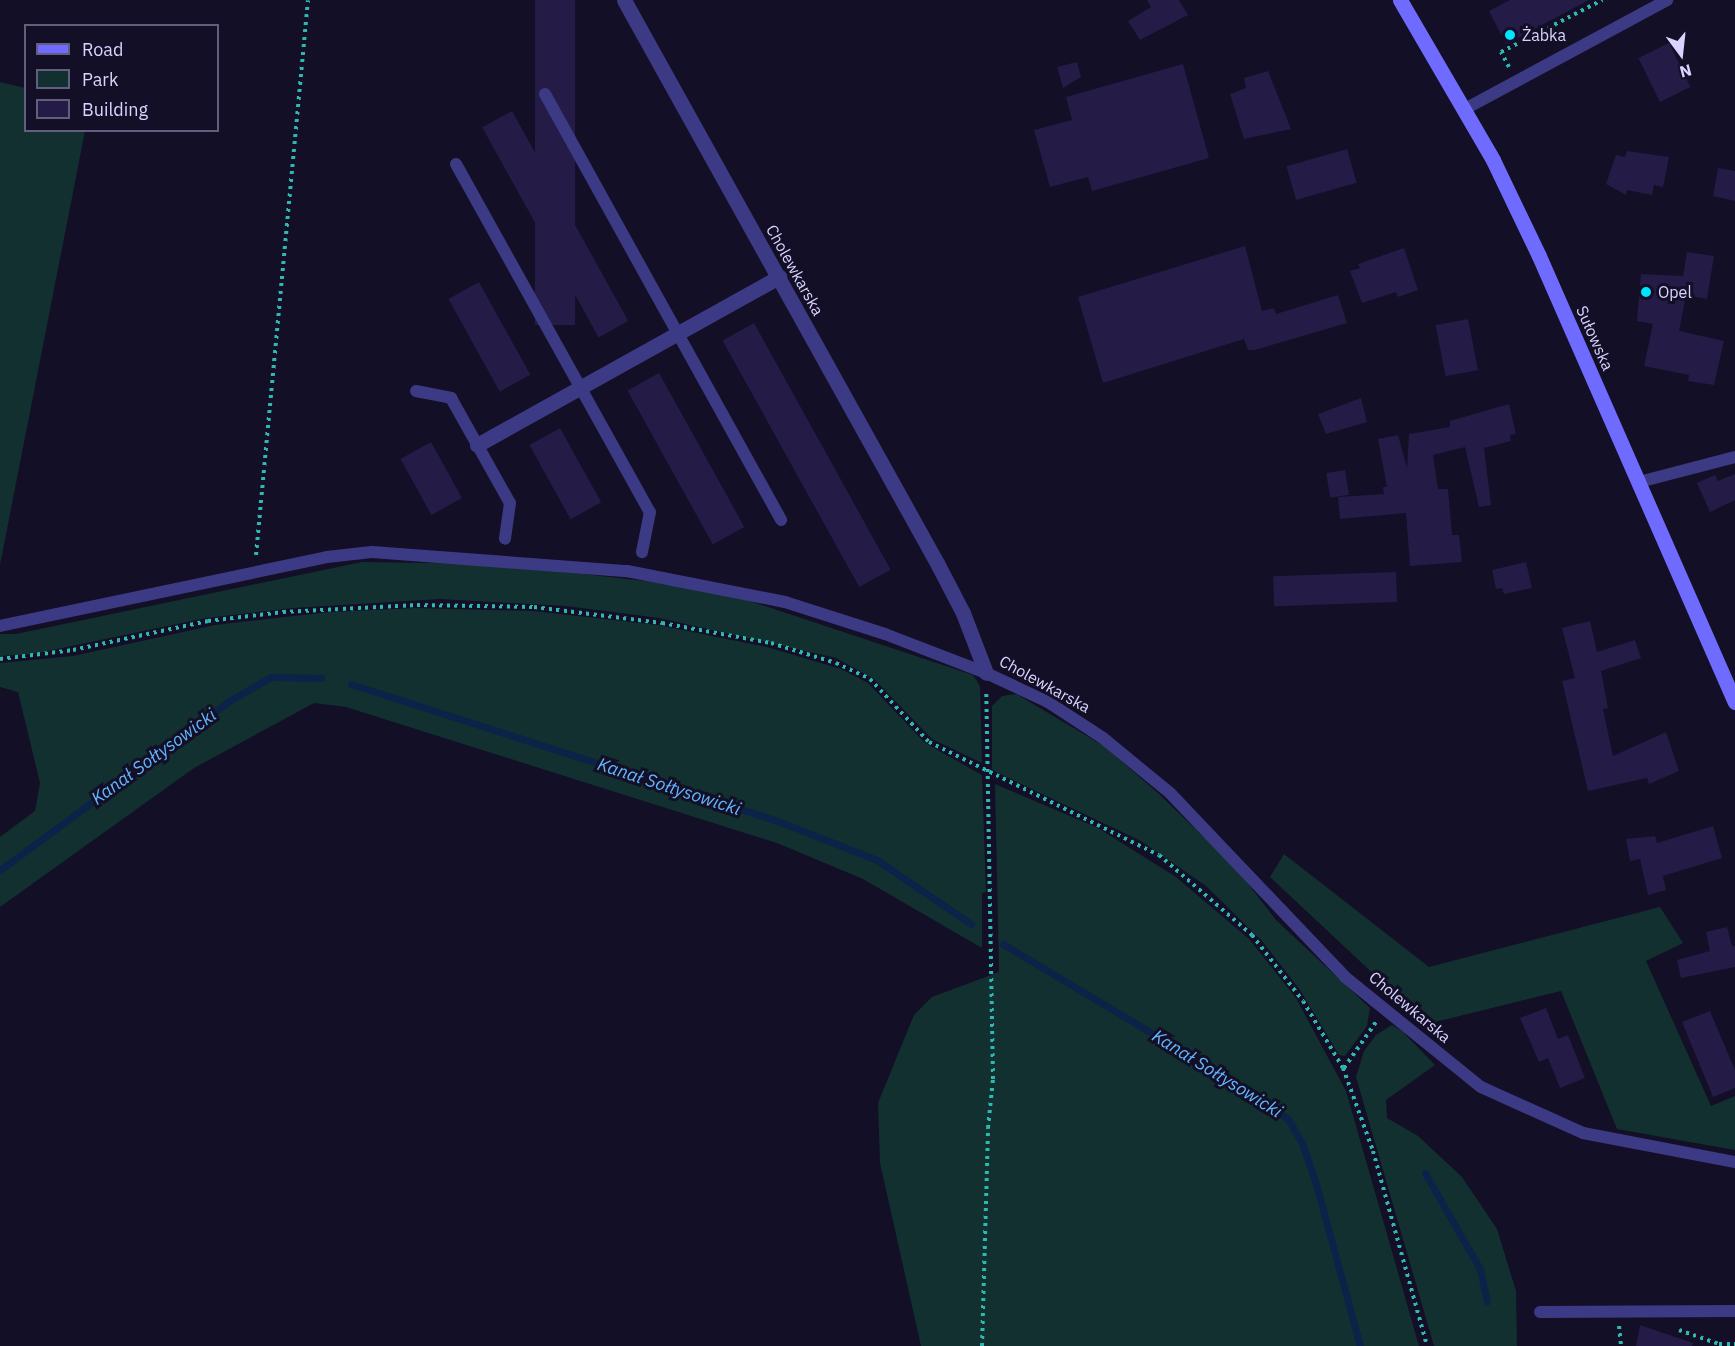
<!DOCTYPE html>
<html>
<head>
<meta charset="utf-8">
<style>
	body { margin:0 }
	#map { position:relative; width:1735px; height:1346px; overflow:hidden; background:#130f26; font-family:"IBM Plex Sans",sans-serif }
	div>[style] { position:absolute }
	.green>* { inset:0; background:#12302f }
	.stream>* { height:7px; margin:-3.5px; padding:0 3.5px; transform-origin:3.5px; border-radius:3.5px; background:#0c2248 }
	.building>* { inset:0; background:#241b47; transform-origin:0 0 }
	.path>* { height:4px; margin-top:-2px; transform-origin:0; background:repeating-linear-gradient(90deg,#2fb8b0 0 3px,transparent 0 7.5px) }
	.service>* { height:12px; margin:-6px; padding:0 6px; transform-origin:6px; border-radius:6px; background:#3d3a85 }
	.minor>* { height:15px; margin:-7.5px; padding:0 7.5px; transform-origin:7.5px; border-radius:7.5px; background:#3d3a85 }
	.secondary>* { height:15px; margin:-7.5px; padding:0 7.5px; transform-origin:7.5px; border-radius:7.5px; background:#6f6bff }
	.dots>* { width:16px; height:16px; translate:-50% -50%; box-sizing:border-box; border:3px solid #130f26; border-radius:50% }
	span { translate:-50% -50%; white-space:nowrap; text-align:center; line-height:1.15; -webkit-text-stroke:6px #130f26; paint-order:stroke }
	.poi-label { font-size:16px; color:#d9d4ff }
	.left { translate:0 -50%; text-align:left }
	.street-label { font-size:16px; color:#d9d4ff }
	.water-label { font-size:18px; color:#62b6ff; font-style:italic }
	.legend { position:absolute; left:24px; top:24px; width:195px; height:108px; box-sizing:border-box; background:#130f26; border:2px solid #625e7d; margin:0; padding:8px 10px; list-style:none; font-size:18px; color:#d9d4ff }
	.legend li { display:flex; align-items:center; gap:12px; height:30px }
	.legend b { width:30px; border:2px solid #625e7d }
	.north { position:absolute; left:1651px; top:24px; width:60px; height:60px; -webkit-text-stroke:4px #130f26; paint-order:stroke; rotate:165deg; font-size:16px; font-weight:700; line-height:24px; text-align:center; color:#d9d4ff }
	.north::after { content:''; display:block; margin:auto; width:21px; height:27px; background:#d9d4ff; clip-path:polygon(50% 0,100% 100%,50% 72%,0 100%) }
</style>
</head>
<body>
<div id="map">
	<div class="green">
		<i style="clip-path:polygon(0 82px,25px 88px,26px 130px,85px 131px,0 565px)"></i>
		<i style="clip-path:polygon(362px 562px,498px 564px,653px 582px,735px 596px,973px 675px,980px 686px,982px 763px,932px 739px,874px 679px,836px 658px,659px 618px,566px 606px,440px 599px,293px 608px,206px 618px,33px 654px,0 656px,0 634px,16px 634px)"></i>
		<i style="clip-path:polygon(415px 608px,533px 611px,658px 625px,767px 647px,841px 669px,868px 683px,925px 743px,982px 775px,986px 892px,982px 893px,982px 948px,863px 879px,777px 843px,346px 707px,314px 703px,194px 768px,0 907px,0 837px,35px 811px,40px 783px,18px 692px,0 687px,0 663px,73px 656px,215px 625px,330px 612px)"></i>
		<i style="clip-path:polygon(1016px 694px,1104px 746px,1159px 794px,1236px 868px,1276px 920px,1370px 1008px,1367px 1026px,1345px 1056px,1339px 1055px,1300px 990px,1262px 941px,1206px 886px,1141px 841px,992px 770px,992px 706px,1002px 696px)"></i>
		<i style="clip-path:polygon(995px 784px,1098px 828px,1176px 877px,1249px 939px,1296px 998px,1346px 1091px,1419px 1346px,921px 1346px,880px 1163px,878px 1103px,914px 1015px,932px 997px,999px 972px)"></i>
		<i style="clip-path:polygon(1284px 854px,1429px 967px,1660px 907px,1683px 943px,1646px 961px,1711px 1106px,1735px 1096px,1735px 1150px,1617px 1129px,1561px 991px,1427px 1024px,1270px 877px)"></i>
		<i style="clip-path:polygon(1392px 1025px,1402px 1031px,1435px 1065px,1386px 1100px,1387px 1118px,1418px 1136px,1462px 1177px,1497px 1229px,1516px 1291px,1517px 1346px,1434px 1346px,1356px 1077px,1364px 1051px,1376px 1035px)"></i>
	</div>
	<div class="stream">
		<i style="left:351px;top:684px;width:454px;rotate:17.8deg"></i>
		<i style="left:783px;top:823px;width:101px;rotate:21.5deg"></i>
		<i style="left:877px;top:860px;width:114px;rotate:34.2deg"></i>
		<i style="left:0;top:870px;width:287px;rotate:-36.4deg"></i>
		<i style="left:231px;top:700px;width:46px;rotate:-29.9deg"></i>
		<i style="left:271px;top:677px;width:50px;rotate:1.1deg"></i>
		<i style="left:1003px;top:944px;width:302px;rotate:30.9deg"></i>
		<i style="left:1262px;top:1099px;width:33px;rotate:38deg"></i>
		<i style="left:1288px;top:1119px;width:28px;rotate:60deg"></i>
		<i style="left:1302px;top:1143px;width:43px;rotate:71.1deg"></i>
		<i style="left:1316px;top:1184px;width:168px;rotate:74.8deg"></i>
		<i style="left:1425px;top:1173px;width:111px;rotate:60.2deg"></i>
		<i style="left:1480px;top:1269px;width:33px;rotate:78deg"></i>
	</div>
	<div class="building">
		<i style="left:535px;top:0;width:40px;height:325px"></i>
		<i style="clip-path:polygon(1147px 0,1179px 0,1188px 15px,1140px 40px,1128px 21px,1151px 7px)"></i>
		<i style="clip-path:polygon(1510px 0,1589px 0,1506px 44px,1489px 11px)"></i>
		<i style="left:1669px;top:43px;width:49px;height:34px;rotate:64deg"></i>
		<i style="clip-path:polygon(1077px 62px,1081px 77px,1063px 88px,1057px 67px)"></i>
		<i style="clip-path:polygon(1183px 64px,1209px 158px,1092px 191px,1088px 177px,1050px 187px,1034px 130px,1072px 120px,1066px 97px)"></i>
		<i style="clip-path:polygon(1268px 71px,1291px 129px,1244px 139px,1230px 94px,1246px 88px,1244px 78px)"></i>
		<i style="left:512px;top:111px;width:240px;height:34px;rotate:61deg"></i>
		<i style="left:1347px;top:149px;width:35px;height:63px;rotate:74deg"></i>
		<i style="clip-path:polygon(1627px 151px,1669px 157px,1663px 187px,1654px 185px,1652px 195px,1627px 190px,1626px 195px,1606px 184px,1616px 155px,1625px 157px)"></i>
		<i style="clip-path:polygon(1718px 168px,1735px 171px,1735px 201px,1713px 196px)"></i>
		<i style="clip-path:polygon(1245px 246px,1262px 311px,1274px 308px,1276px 314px,1338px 295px,1347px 323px,1255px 350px,1248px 350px,1244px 339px,1103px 383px,1078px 297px)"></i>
		<i style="clip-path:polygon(1404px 248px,1418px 290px,1398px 297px,1396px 292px,1362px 303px,1350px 271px,1360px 268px,1358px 264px)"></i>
		<i style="clip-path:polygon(1687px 252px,1714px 256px,1707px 299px,1686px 295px,1679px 331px,1724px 341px,1714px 385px,1688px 381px,1689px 375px,1644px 366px,1653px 324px,1637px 321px,1641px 274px,1683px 276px)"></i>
		<i style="left:479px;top:282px;width:106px;height:35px;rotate:61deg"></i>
		<i style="left:1468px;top:319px;width:52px;height:33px;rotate:79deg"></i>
		<i style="left:754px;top:323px;width:282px;height:36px;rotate:61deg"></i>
		<i style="left:659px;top:373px;width:176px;height:36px;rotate:61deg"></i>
		<i style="clip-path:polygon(1361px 398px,1367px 422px,1326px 434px,1318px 414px)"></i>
		<i style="clip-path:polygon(1509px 404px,1516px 434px,1510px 435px,1511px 441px,1484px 448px,1491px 505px,1479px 507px,1465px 447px,1433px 455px,1438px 489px,1448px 489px,1452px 535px,1459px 535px,1462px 562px,1410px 566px,1406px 513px,1340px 519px,1338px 497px,1384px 494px,1383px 487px,1387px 487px,1378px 439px,1398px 435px,1407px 468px,1409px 434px,1450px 427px,1450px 421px)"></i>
		<i style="left:560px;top:428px;width:85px;height:35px;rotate:61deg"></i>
		<i style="left:431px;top:442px;width:64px;height:35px;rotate:61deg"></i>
		<i style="left:1345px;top:470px;width:25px;height:19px;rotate:81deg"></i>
		<i style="clip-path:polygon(1735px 474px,1735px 500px,1710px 512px,1697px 483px,1715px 475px,1718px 481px)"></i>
		<i style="clip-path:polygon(1526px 562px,1532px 588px,1504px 594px,1502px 588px,1496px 589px,1492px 570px)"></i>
		<i style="left:1396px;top:572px;width:30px;height:123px;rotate:88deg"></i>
		<i style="clip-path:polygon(1590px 621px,1597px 652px,1635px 640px,1641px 658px,1601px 671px,1608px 708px,1603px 709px,1613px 756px,1666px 732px,1679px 771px,1649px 784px,1647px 778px,1588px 791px,1562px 681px,1575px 678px,1562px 628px)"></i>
		<i style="clip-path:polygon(1713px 826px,1722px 858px,1663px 876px,1666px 890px,1648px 895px,1640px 859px,1630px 861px,1626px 839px,1655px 836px,1657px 843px)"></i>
		<i style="clip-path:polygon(1727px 927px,1732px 946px,1735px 946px,1735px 967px,1681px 978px,1677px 960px,1710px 951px,1706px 932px)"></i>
		<i style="clip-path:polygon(1546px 1008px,1558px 1039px,1568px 1035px,1585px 1078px,1560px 1088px,1548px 1058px,1539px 1062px,1520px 1018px)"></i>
		<i style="clip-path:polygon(1710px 1011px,1735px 1070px,1735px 1088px,1713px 1097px,1682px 1022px)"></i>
		<i style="clip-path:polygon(1640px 1325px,1693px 1343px,1692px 1346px,1636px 1346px)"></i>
	</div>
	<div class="path">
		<i style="left:1509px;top:67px;width:17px;rotate:-118deg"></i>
		<i style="left:1501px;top:52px;width:114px;rotate:-27.2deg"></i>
		<i style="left:256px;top:555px;width:557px;rotate:-84.65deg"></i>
		<i style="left:0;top:659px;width:74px;rotate:-7deg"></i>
		<i style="left:73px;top:650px;width:138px;rotate:-12.1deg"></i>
		<i style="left:208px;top:621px;width:76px;rotate:-6.8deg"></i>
		<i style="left:283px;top:612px;width:134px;rotate:-3deg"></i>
		<i style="left:417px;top:605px;width:117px;rotate:1deg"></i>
		<i style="left:534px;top:607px;width:129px;rotate:7.1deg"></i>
		<i style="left:662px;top:623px;width:111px;rotate:10.4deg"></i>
		<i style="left:771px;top:643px;width:68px;rotate:17.1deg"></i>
		<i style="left:836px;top:663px;width:38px;rotate:25deg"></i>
		<i style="left:870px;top:679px;width:86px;rotate:46.9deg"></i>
		<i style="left:929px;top:742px;width:256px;rotate:26.2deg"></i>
		<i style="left:1159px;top:855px;width:123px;rotate:40.7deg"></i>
		<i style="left:1252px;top:935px;width:83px;rotate:52.3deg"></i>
		<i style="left:1303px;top:1001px;width:78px;rotate:59.2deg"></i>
		<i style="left:1343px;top:1068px;width:88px;rotate:70.1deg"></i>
		<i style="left:1373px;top:1151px;width:202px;rotate:74.5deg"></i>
		<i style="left:1344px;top:1068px;width:56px;rotate:-55.2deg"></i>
		<i style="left:1619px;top:1326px;width:20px;rotate:84deg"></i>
		<i style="left:1679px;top:1330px;width:42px;rotate:19.3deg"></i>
		<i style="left:1719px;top:1344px;width:16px"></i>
		<i style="left:982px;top:1346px;width:218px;rotate:-88.4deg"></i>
		<i style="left:988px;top:1128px;width:49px;rotate:-84.2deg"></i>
		<i style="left:993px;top:1079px;width:389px;rotate:-91deg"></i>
	</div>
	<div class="service">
		<i style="left:545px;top:94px;width:487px;rotate:61deg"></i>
		<i style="left:1463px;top:110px;width:232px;rotate:-28.3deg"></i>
		<i style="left:456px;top:164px;width:398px;rotate:60.9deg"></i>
		<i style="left:650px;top:512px;width:41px;rotate:101.3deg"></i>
		<i style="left:416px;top:391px;width:36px;rotate:11deg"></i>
		<i style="left:451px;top:398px;width:120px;rotate:60.7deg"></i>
		<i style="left:510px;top:503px;width:36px;rotate:98deg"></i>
		<i style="left:1639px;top:482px;width:99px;rotate:-14.6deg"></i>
		<i style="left:0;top:626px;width:334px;rotate:-11.9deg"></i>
		<i style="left:327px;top:557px;width:45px;rotate:-6.3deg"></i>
		<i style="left:372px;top:552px;width:256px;rotate:4.3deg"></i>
		<i style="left:627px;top:571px;width:161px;rotate:11.1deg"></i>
		<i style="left:785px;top:602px;width:105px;rotate:17.7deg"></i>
		<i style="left:885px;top:634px;width:108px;rotate:21.1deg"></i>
		<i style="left:986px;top:673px;width:68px;rotate:25.1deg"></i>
		<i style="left:1048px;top:702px;width:66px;rotate:33.2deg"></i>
		<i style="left:1103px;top:738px;width:87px;rotate:39.4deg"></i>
		<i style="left:1170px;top:793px;width:254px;rotate:46.4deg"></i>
		<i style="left:1345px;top:977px;width:175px;rotate:39deg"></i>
		<i style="left:1481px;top:1087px;width:112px;rotate:24.3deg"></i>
		<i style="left:1583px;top:1133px;width:155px;rotate:10.8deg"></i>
		<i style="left:1540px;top:1312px;width:195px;rotate:-0.3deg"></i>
	</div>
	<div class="minor">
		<i style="left:624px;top:0;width:644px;rotate:60.93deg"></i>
		<i style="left:937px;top:563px;width:56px;rotate:62.5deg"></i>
		<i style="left:963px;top:613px;width:64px;rotate:69deg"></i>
		<i style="left:477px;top:445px;width:346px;rotate:-29.1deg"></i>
	</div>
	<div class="secondary">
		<i style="left:1400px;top:0;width:185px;rotate:59.8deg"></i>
		<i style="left:1493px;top:160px;width:106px;rotate:64.4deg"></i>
		<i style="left:1539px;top:256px;width:487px;rotate:66.3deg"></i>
	</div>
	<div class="dots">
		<i style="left:1510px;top:35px;background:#00e5ff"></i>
		<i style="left:1646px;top:292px;background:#00e5ff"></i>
	</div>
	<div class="poi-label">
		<span class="left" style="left:1522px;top:35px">Żabka</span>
		<span class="left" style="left:1658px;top:292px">Opel</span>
	</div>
	<div class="street-label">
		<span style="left:795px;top:270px;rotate:61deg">Cholewkarska</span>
		<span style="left:1595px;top:338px;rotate:66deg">Sułowska</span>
		<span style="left:1045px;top:684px;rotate:29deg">Cholewkarska</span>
		<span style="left:1410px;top:1007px;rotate:40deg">Cholewkarska</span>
	</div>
	<div class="water-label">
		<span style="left:154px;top:757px;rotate:-36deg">Kanał Sołtysowicki</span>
		<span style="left:669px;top:787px;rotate:18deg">Kanał Sołtysowicki</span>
		<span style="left:1217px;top:1074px;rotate:32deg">Kanał Sołtysowicki</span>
	</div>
	<ul class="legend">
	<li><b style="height:8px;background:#6f6bff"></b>Road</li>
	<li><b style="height:16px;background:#12302f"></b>Park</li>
	<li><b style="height:16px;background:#241b47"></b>Building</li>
	</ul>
	<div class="north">N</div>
</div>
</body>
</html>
